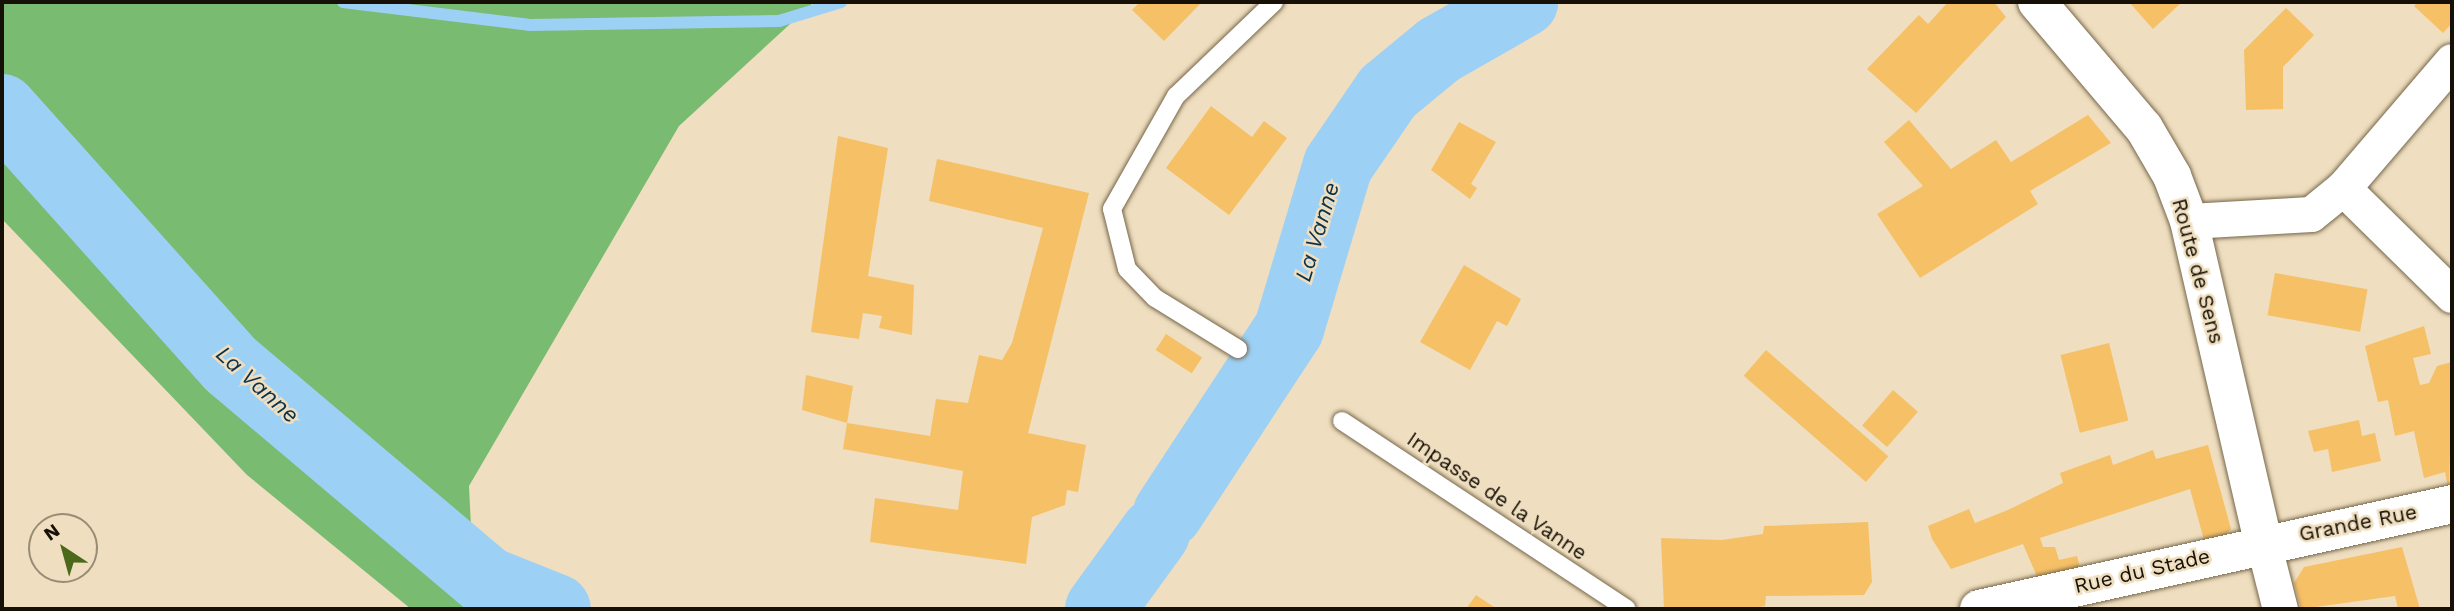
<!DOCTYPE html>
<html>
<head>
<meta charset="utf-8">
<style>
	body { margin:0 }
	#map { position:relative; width:2454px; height:611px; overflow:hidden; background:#efdebf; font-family:"Work Sans",sans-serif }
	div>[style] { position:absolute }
	.forest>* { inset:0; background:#79bb71 }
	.stream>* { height:12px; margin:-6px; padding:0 6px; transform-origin:6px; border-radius:6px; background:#9dd0f5 }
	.river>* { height:70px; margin:-35px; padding:0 35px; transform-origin:35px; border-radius:35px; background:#9dd0f5 }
	.building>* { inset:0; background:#f6c067; transform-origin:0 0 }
	.roads { filter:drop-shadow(0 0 2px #76674b) drop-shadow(0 0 2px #76674b) }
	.lane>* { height:18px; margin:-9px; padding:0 9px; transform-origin:9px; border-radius:9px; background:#fff }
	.street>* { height:35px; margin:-17.5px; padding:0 17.5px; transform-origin:17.5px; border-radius:17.5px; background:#fff }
	.secondary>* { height:38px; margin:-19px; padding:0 19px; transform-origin:19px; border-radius:19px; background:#fff }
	span { translate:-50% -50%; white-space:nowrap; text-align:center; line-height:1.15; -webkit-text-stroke:5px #efdebf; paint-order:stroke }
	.street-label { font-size:21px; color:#161006 }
	.water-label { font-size:23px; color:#0a324b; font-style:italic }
	.frame { position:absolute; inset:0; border:4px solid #161006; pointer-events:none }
	.north { position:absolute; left:28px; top:513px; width:70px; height:70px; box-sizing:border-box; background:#efdebf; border:2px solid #988c75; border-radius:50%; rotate:324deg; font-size:19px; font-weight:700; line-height:28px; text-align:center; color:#161006 }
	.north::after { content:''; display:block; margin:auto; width:24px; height:32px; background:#4b681b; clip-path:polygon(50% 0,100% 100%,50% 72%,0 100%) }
</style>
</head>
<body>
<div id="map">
	<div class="forest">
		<i style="clip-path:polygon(2px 2px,814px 2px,679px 126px,469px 486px,475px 609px,411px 609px,247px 475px,2px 219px)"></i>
	</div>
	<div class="stream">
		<i style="left:343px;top:2px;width:187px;rotate:7deg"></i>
		<i style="left:529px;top:25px;width:250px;rotate:-0.9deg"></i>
		<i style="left:779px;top:21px;width:65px;rotate:-17deg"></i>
	</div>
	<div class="river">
		<i style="left:2px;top:109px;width:343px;rotate:48.2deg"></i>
		<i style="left:231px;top:365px;width:336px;rotate:40.2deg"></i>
		<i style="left:488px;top:582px;width:73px;rotate:21.7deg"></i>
		<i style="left:1168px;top:513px;width:220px;rotate:-56.7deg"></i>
		<i style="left:1289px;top:329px;width:171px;rotate:-73.4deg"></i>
		<i style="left:1338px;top:165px;width:88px;rotate:-55.6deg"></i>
		<i style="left:1388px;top:92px;width:66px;rotate:-39.5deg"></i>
		<i style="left:1439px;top:50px;width:97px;rotate:-29.7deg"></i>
		<i style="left:1100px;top:609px;width:94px;rotate:-54.1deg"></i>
	</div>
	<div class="building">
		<i style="clip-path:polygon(1140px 2px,1202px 2px,1164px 41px,1132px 10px)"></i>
		<i style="clip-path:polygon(1948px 2px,1994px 2px,2006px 17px,1916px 113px,1867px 69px,1919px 15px,1928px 24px)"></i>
		<i style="clip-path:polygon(2129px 2px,2182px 2px,2153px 29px)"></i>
		<i style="clip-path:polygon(2418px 2px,2452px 2px,2452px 23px,2443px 33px,2414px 6px)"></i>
		<i style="clip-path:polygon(2286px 8px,2314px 35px,2283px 67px,2283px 109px,2246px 110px,2244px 50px)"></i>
		<i style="clip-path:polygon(1211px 106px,1252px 137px,1264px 121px,1287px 138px,1229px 215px,1166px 168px)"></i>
		<i style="clip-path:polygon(2088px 115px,2111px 143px,2030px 191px,2038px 204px,1920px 278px,1877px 214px,1923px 186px,1884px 142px,1909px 120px,1951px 169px,1996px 140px,2011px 162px)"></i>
		<i style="clip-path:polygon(1459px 122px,1496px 142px,1471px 184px,1477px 188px,1470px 199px,1431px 170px)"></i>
		<i style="clip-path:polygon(838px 136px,888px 148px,868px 276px,914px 285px,912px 335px,879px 328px,882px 316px,863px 313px,859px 339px,811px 332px)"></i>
		<i style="clip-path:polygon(937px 159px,1089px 193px,1028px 433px,1086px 445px,1078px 492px,1067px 490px,1065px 505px,1032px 517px,1026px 564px,870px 542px,875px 498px,958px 510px,963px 471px,843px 449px,847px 423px,930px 436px,936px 399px,968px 403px,979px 355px,1002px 360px,1012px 343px,1043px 228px,929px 201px)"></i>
		<i style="clip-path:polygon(1464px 265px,1521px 299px,1507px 326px,1497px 321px,1470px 370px,1420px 342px)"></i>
		<i style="left:2275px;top:273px;width:94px;height:43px;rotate:10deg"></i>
		<i style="clip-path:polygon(2424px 326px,2431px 354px,2413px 358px,2420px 385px,2429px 383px,2437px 366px,2452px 362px,2449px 492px,2445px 472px,2424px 478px,2414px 431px,2395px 436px,2388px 400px,2378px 402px,2365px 346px)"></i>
		<i style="left:1166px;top:334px;width:43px;height:19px;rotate:33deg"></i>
		<i style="left:2109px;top:343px;width:80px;height:50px;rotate:76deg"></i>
		<i style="left:1766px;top:350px;width:162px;height:34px;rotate:41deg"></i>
		<i style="clip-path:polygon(806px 375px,853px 386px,847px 423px,802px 410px)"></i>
		<i style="left:1893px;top:390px;width:33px;height:47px;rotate:41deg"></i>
		<i style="clip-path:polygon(2359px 420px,2362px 436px,2375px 433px,2381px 461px,2332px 472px,2328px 449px,2314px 452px,2308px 431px)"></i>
		<i style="clip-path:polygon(2208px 445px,2231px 529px,2226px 535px,2204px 540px,2190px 489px,2040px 538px,2043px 547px,2055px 547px,2059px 560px,2077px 556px,2081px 571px,2038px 579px,2023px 544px,1951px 569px,1932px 539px,1928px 526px,1969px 509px,1975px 523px,2008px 510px,2063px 483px,2060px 473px,2110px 455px,2113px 465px,2153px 450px,2156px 459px)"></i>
		<i style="clip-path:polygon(1868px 522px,1872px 582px,1864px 595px,1766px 596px,1765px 606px,1748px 609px,1664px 609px,1661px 538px,1722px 540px,1763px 534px,1764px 526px)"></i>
		<i style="clip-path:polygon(2402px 547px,2420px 609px,2398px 609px,2395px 596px,2301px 609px,2294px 583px,2304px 567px)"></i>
		<i style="clip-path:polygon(1476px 595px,1497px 609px,1466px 609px)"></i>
	</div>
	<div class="roads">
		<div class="lane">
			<i style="left:1238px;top:349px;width:97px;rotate:-148.4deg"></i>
			<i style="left:1155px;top:298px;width:40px;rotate:-134deg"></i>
			<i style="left:1127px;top:269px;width:62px;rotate:-104deg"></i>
			<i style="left:1112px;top:209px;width:130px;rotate:-60.5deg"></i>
			<i style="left:1176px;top:96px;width:136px;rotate:-43.8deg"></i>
			<i style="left:1342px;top:421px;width:341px;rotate:33.4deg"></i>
		</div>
		<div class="street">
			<i style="left:2343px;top:188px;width:153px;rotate:44.5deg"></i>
			<i style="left:2189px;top:221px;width:122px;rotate:-3.3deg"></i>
			<i style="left:2311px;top:214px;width:41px;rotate:-39.1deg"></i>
			<i style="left:2343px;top:188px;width:167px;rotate:-49.4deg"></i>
			<i style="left:2263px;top:542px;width:69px;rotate:75.8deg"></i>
		</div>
		<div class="secondary">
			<i style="left:2037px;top:2px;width:165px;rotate:49.7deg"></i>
			<i style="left:2144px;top:128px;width:56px;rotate:59.7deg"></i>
			<i style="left:2172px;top:176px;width:48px;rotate:69.3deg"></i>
			<i style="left:2189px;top:221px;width:329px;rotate:77deg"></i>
			<i style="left:1979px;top:609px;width:485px;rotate:-12.5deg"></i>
		</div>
	</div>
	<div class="street-label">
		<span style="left:2198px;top:271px;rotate:75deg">Route de Sens</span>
		<span style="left:1497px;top:496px;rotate:34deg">Impasse de la Vanne</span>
		<span style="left:2358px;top:523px;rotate:-11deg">Grande Rue</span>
		<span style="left:2142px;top:571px;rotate:-13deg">Rue du Stade</span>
	</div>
	<div class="water-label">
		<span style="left:1318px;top:232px;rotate:-73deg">La Vanne</span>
		<span style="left:257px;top:385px;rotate:42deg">La Vanne</span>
	</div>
	<div class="frame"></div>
	<div class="north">N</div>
</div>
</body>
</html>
